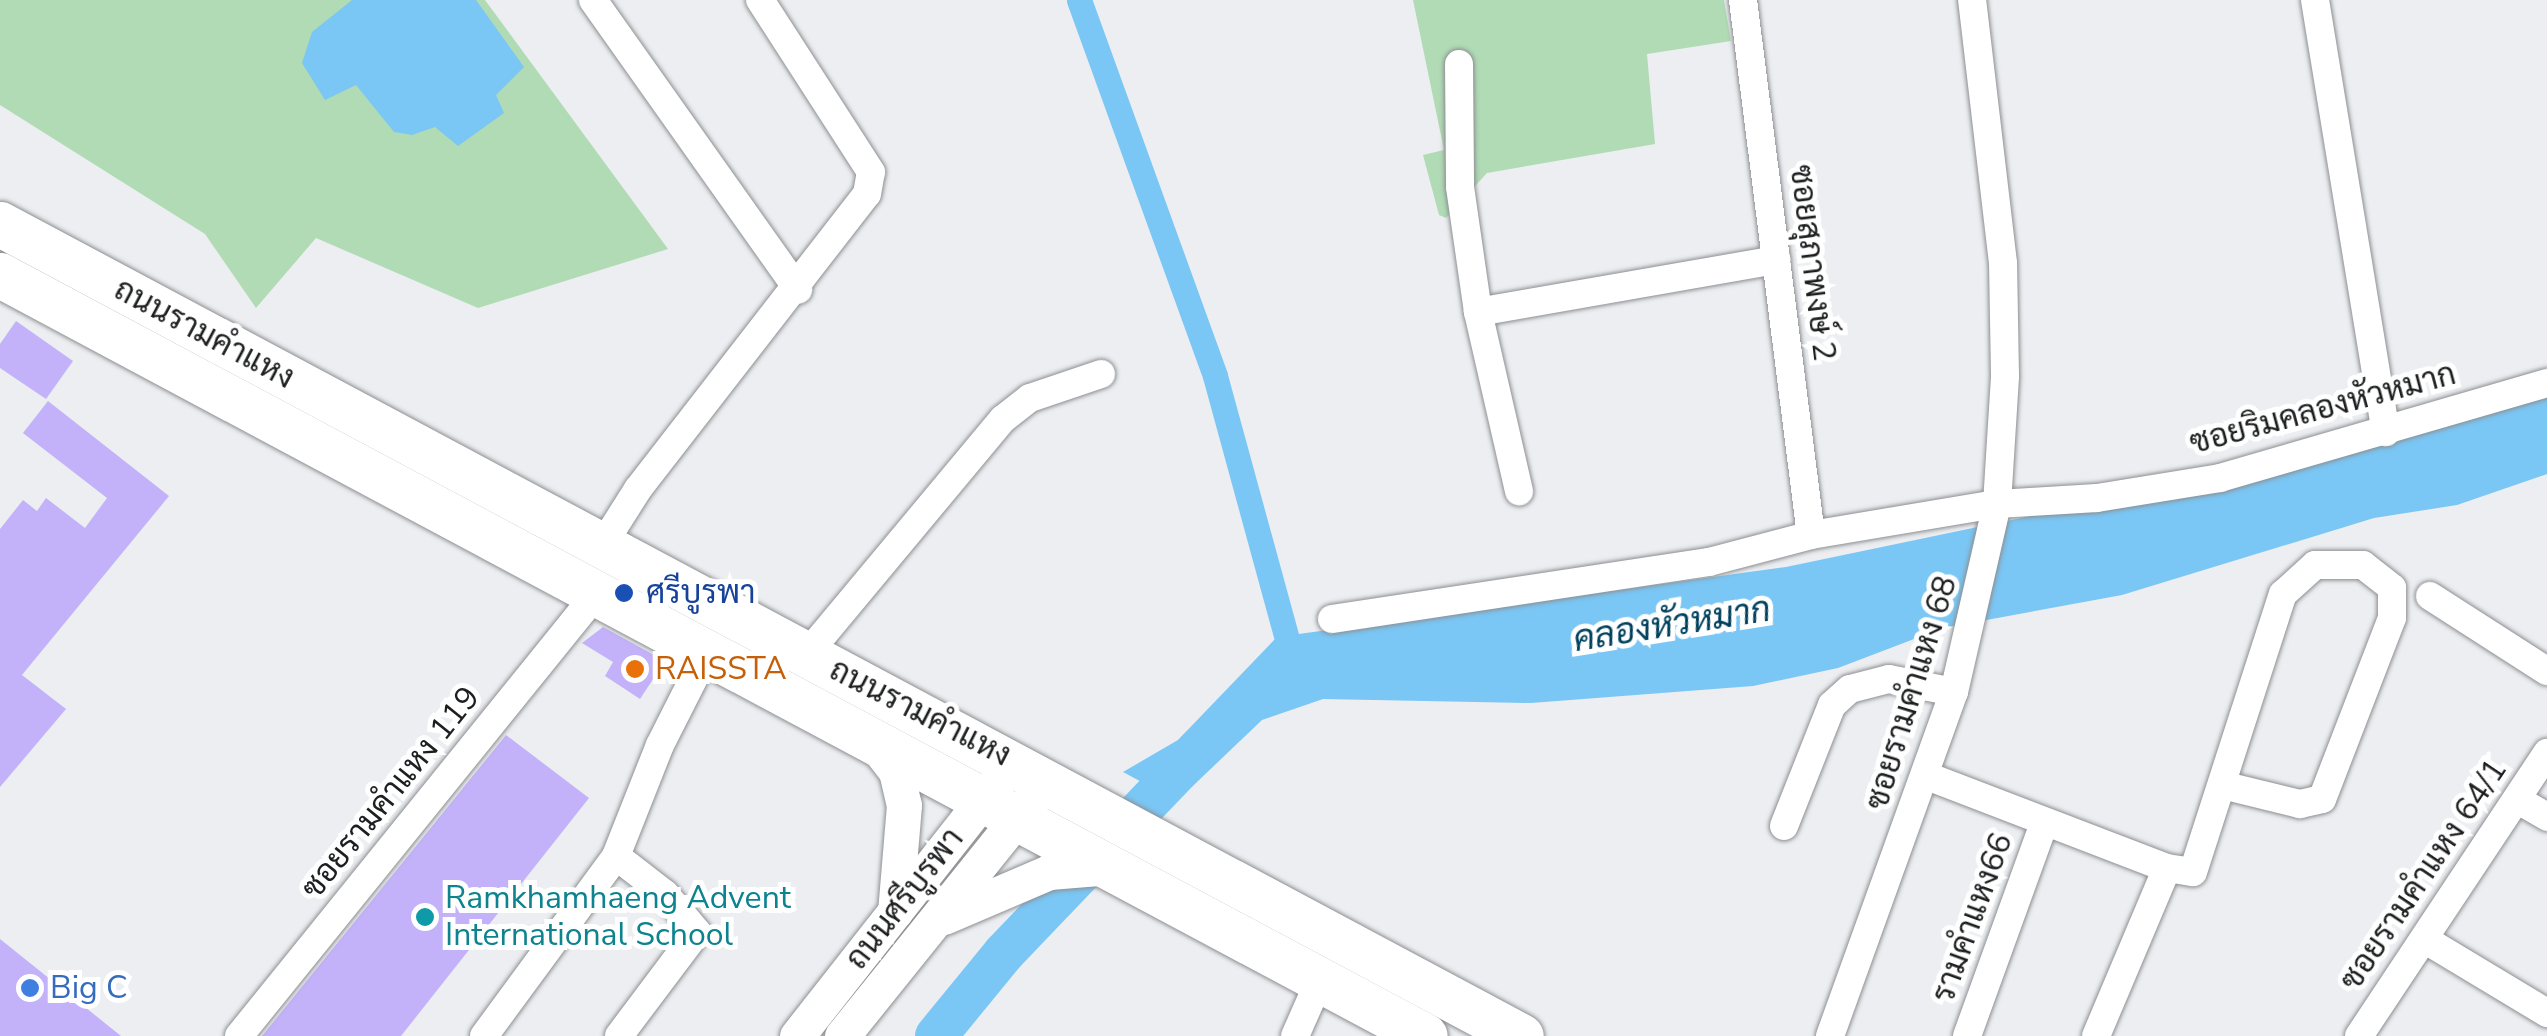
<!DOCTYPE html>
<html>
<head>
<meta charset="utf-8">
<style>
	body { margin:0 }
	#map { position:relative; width:2547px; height:1036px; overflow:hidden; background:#eceef1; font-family:"Nunito Sans",Sarabun,sans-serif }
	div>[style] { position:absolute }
	.green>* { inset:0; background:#b0dbb4 }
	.water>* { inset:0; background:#7ac6f4 }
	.canal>* { height:25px; margin:-12.5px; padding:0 12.5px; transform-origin:12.5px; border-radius:12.5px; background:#7ac6f4 }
	.river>* { height:42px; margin:-21px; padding:0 21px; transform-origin:21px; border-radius:21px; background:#7ac6f4 }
	.building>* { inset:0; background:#c3b2f9 }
	.roads { filter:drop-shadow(0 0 2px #8d8f92) drop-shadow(0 0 2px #8d8f92) }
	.minor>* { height:28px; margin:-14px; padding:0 14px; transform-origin:14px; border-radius:14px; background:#fff }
	.tertiary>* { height:35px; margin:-17.5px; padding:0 17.5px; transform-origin:17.5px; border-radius:17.5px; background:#fff }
	.primary>* { height:45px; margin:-22.5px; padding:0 22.5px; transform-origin:22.5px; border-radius:22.5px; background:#fff }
	.dots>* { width:28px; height:28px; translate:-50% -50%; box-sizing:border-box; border:5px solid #fff; border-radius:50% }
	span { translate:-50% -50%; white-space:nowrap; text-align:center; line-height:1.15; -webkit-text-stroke:10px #fff; paint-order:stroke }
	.street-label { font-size:32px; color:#1d1e1f }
	.transit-label { font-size:32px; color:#164399 }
	.left { translate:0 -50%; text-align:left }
	.food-label { font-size:32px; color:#c56008 }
	.culture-label { font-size:32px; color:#0d838f }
	.shop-label { font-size:32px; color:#366cbe }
	.water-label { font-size:35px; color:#00415e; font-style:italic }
</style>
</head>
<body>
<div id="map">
	<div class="green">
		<i style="clip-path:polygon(0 0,485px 0,668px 249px,478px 308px,316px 238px,256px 308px,205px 234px,0 105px)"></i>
		<i style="clip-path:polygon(1413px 0,1724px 0,1731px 41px,1647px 54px,1655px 144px,1487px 173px,1446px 218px,1439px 215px,1423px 155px,1444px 150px)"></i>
	</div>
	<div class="water">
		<i style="clip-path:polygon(352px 0,476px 0,524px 67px,496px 95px,504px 113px,458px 146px,435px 127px,412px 135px,394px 132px,356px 85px,325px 100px,302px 63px,312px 32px)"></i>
		<i style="clip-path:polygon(2547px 395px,2547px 474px,2457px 505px,2374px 518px,2122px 595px,1943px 628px,1838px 668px,1753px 686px,1531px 703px,1323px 699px,1262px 720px,1177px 801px,1123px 772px,1178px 740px,1277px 637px,1786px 567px,2079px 506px)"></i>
	</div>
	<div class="canal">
		<i style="left:1079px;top:0;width:400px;rotate:70.1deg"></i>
		<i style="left:1215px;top:376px;width:299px;rotate:74.7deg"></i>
	</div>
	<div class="river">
		<i style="left:936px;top:1036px;width:107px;rotate:-50.7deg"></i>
		<i style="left:1004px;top:953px;width:282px;rotate:-46.3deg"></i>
	</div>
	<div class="building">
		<i style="clip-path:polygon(16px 321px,73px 361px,46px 399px,0 368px,0 344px)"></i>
		<i style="clip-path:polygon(48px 401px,169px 496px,22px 675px,66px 709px,0 787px,0 529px,23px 500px,37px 511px,46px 498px,85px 528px,107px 498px,23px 433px)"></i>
		<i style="clip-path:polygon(603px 627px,665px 661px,640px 699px,605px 676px,613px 662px,582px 643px)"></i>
		<i style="clip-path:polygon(506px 735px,589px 798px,401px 1036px,262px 1036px)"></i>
		<i style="clip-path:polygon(0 939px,121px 1036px,0 1036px)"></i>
	</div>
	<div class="roads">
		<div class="minor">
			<i style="left:593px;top:0;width:355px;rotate:54.7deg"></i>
			<i style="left:1743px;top:0;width:539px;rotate:82.76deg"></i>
			<i style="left:2315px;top:0;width:438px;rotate:80.7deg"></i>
			<i style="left:1459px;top:64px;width:123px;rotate:89.5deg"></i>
			<i style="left:1460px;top:187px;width:126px;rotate:81.8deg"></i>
			<i style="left:1478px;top:312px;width:303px;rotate:-9.9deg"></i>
			<i style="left:1478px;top:312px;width:184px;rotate:77.1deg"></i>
			<i style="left:602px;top:546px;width:67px;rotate:-57.7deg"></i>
			<i style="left:638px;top:489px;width:373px;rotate:-52.2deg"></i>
			<i style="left:867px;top:194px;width:22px;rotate:-80deg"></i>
			<i style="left:871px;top:172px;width:205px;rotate:-122.8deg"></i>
			<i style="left:2430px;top:596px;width:139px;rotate:32.7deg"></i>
			<i style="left:1332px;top:619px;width:381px;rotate:-8.6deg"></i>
			<i style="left:1709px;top:562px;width:106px;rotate:-14.8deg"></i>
			<i style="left:1811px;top:535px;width:189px;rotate:-9.5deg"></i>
			<i style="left:1997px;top:504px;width:100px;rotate:-3.4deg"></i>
			<i style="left:2097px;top:498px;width:125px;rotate:-9.2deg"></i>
			<i style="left:2220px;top:478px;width:341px;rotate:-16.2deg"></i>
			<i style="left:807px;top:654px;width:306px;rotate:-50.2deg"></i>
			<i style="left:1003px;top:419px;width:34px;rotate:-38deg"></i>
			<i style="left:1030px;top:398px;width:75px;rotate:-18.7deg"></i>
			<i style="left:1927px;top:776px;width:257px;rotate:21deg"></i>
			<i style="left:2167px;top:868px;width:26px;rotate:9deg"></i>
			<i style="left:2193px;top:872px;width:292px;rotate:-72.1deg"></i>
			<i style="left:2283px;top:594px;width:43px;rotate:-42.2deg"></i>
			<i style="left:2315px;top:565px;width:48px"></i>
			<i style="left:2363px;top:565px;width:37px;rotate:38deg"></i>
			<i style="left:2392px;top:588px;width:30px;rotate:90deg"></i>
			<i style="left:2392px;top:618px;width:194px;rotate:111.1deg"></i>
			<i style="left:2322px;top:799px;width:23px;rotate:167deg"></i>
			<i style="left:2300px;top:804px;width:80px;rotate:-166.3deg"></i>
			<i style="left:2518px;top:800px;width:34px;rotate:30deg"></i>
			<i style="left:1784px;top:826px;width:130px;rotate:-68.4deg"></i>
			<i style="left:1832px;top:705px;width:24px;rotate:-42deg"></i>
			<i style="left:1850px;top:689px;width:40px;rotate:-14.4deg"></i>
			<i style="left:1889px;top:679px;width:66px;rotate:11.3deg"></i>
			<i style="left:616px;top:856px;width:62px;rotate:37.8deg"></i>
			<i style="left:665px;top:894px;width:50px;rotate:49.9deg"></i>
			<i style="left:697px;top:932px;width:130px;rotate:126.9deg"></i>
			<i style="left:2424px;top:939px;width:144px;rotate:31deg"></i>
			<i style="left:239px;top:1036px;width:570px;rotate:-51.06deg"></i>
			<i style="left:484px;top:1036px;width:223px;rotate:-53.7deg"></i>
			<i style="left:616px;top:856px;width:119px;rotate:-68.4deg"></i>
			<i style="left:660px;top:745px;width:106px;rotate:-63.2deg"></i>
			<i style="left:1295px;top:1036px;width:64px;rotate:-66.2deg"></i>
			<i style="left:1830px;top:1036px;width:366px;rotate:-70.2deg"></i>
			<i style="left:1954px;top:692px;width:193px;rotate:-77.1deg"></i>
			<i style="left:1997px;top:504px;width:128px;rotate:-86.4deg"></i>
			<i style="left:2005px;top:376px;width:113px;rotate:-91deg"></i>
			<i style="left:2003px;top:263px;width:265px;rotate:-96.7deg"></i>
			<i style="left:1967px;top:1036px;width:226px;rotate:-70.1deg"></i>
			<i style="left:2096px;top:1036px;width:182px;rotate:-67.1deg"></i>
			<i style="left:2359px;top:1036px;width:340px;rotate:-56.4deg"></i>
		</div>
		<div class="tertiary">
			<i style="left:874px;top:743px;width:36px;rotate:52deg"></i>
			<i style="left:896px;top:771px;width:35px;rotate:77deg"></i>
			<i style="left:904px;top:805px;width:107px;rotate:94.8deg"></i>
			<i style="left:944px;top:917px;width:114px;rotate:-23.2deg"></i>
			<i style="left:1049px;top:872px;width:62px;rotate:-4.6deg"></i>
			<i style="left:797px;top:1036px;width:323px;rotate:-51.8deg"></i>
			<i style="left:842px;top:1036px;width:303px;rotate:-51.2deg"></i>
		</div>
		<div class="primary">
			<i style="left:0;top:224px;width:1724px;rotate:28.1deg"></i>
			<i style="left:0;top:275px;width:1615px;rotate:28.1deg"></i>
		</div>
	</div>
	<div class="dots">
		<i style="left:624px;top:593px;background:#1a4fb4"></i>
		<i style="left:635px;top:669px;background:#e8710a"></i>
		<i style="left:425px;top:917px;background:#0f9aa8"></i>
		<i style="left:30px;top:988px;background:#3f7fe0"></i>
	</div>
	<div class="street-label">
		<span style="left:1812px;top:263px;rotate:83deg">ซอยสุภาพงษ์ 2</span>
		<span style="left:204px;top:334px;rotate:28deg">ถนนรามคำแหง</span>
		<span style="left:2323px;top:409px;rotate:-15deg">ซอยริมคลองหัวหมาก</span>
		<span style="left:1912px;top:693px;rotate:-73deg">ซอยรามคำแหง 68</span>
		<span style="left:920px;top:713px;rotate:27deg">ถนนรามคำแหง</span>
		<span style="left:391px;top:793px;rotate:-51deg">ซอยรามคำแหง 119</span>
		<span style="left:2424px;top:875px;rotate:-56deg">ซอยรามคำแหง 64/1</span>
		<span style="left:905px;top:899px;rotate:-52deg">ถนนศรีบูรพา</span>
		<span style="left:1973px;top:918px;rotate:-70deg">รามคำแหง66</span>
	</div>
	<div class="transit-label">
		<span class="left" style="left:646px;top:593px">ศรีบูรพา</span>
	</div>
	<div class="food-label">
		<span class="left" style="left:655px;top:669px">RAISSTA</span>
	</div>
	<div class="culture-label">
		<span class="left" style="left:445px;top:917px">Ramkhamhaeng Advent<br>International School</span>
	</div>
	<div class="shop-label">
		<span class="left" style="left:50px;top:988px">Big C</span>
	</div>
	<div class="water-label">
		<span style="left:1672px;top:625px;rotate:-9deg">คลองหัวหมาก</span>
	</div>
</div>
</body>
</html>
